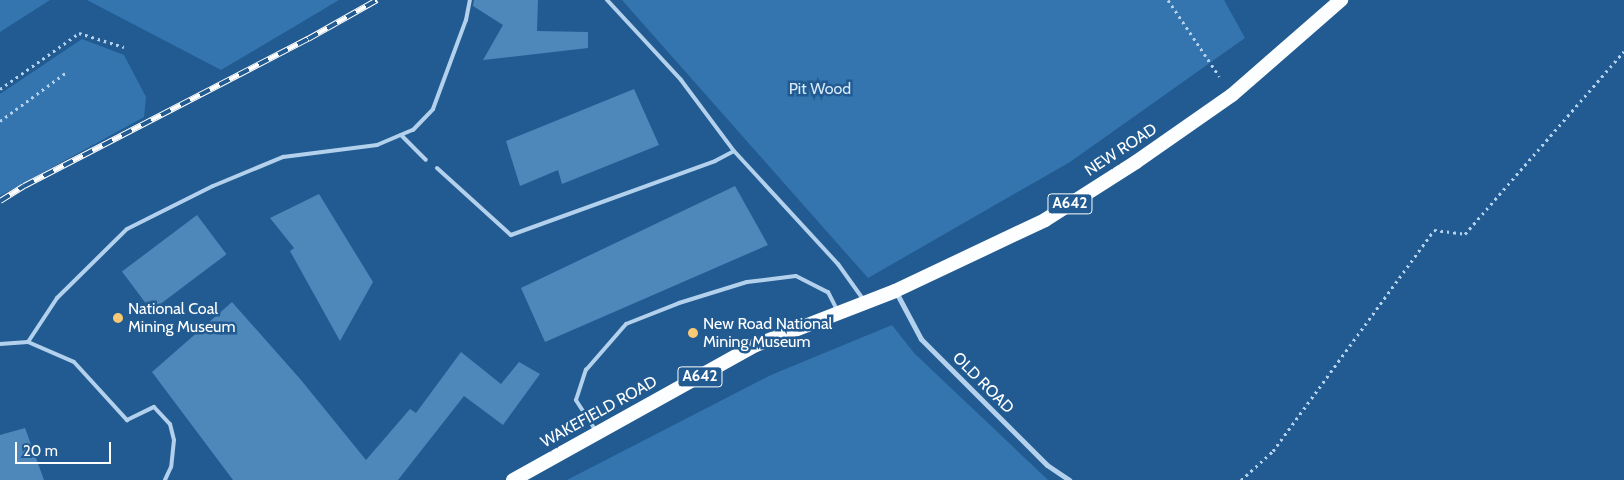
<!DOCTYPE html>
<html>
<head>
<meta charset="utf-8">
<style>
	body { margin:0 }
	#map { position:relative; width:1624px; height:480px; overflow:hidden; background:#215b91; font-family:Cabin,sans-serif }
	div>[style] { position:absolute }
	.green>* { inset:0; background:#3575af }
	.building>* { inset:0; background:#4e87ba; transform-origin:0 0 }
	.path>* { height:3px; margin-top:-1.5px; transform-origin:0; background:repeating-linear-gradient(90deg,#b3d1ed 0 2.5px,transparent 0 6.5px) }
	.service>* { height:4px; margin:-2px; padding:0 2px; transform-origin:2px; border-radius:2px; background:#b3d1ed }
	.minor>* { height:5px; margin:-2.5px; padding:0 2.5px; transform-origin:2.5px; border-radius:2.5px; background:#b3d1ed }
	.trunk>* { height:14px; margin:-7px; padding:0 7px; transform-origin:7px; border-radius:7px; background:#fcfeff }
	.rail>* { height:5.5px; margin-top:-2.75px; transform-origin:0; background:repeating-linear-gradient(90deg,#215b91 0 11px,#fff 0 22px); box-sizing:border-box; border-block:1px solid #fff }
	.dots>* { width:14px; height:14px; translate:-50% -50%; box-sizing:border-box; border:2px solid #215b91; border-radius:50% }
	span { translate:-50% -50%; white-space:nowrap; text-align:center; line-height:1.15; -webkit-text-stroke:5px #215b91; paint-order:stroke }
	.shield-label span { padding:1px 4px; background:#215b91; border:1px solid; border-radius:4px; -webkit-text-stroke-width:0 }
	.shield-label { font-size:15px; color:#fff; font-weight:700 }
	.park-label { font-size:16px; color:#d8eaf9 }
	.street-label { font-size:16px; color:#fff }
	.poi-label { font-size:16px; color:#fff }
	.left { translate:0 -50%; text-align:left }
	.scale { position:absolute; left:15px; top:442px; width:96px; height:22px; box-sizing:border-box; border:2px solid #fff; border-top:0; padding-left:6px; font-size:15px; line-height:18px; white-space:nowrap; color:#fff; -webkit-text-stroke:4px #215b91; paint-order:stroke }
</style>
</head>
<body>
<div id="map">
	<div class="green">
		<i style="clip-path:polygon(0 0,50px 0,0 32px)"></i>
		<i style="clip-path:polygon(87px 0,339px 0,221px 70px)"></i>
		<i style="clip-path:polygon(622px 0,1224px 0,1245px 38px,1070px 162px,868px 278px)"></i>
		<i style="clip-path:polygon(82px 39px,124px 55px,146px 97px,144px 117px,0 196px,0 94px)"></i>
		<i style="clip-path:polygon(892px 325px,914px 353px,1048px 480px,567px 480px,771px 375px)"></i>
	</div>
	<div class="building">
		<i style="clip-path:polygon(474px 0,538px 0,537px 31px,588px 32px,588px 48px,483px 60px,503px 25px,473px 6px)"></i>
		<i style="clip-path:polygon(634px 89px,659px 145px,562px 184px,558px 170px,520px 186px,506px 141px)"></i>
		<i style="clip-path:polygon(735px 186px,768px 245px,545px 342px,521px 288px)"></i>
		<i style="clip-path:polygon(319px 194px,373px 282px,340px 341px,290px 251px,294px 248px,270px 218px)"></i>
		<i style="left:197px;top:215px;width:49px;height:94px;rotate:53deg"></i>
		<i style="clip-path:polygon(232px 302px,301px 380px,366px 460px,410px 409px,416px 413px,461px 352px,501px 384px,519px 362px,540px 374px,503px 425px,464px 396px,398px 480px,233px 480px,152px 372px)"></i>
		<i style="clip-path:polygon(25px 428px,44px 480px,0 480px,0 435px)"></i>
	</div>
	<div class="path">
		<i style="left:1168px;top:0;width:92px;rotate:56.1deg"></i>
		<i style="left:0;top:89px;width:97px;rotate:-35.3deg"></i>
		<i style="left:79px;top:33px;width:47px;rotate:17.3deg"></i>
		<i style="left:0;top:121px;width:84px;rotate:-36.3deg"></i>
		<i style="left:1241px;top:480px;width:43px;rotate:-42.2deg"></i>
		<i style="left:1273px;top:451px;width:273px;rotate:-53.9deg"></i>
		<i style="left:1434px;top:230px;width:31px;rotate:7deg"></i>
		<i style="left:1465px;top:234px;width:242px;rotate:-49deg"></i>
	</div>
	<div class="service">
		<i style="left:607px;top:0;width:109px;rotate:47.2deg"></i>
		<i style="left:681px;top:80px;width:89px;rotate:53.3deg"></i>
		<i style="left:401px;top:135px;width:35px;rotate:45deg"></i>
		<i style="left:437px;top:168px;width:100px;rotate:42.2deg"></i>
		<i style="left:511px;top:235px;width:217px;rotate:-19.9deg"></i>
		<i style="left:715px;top:161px;width:21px;rotate:-28deg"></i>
		<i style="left:734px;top:151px;width:154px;rotate:47.4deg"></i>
		<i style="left:838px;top:264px;width:43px;rotate:54.5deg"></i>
		<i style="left:28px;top:342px;width:53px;rotate:-56.6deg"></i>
		<i style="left:57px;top:298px;width:98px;rotate:-44.6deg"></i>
		<i style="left:127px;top:229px;width:96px;rotate:-26.6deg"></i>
		<i style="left:213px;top:186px;width:76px;rotate:-22.5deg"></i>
		<i style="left:283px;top:157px;width:95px;rotate:-7.3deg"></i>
		<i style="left:377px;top:145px;width:39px;rotate:-23deg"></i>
		<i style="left:413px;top:130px;width:29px;rotate:-46deg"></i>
		<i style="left:433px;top:109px;width:95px;rotate:-69.7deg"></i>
		<i style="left:466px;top:20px;width:20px;rotate:-79deg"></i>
		<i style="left:0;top:344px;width:28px;rotate:-4deg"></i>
		<i style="left:28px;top:342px;width:50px;rotate:23.5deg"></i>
		<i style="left:74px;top:362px;width:79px;rotate:47.6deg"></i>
		<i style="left:127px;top:420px;width:30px;rotate:-26deg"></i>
		<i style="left:154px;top:407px;width:23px;rotate:47deg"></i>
		<i style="left:170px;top:424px;width:16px;rotate:76deg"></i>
		<i style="left:174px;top:440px;width:27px;rotate:96deg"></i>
		<i style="left:171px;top:467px;width:14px;rotate:115deg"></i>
		<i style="left:596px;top:431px;width:37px;rotate:-123deg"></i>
		<i style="left:576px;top:400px;width:32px;rotate:-72deg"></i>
		<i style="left:586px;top:370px;width:61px;rotate:-49deg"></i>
		<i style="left:626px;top:324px;width:57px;rotate:-21.6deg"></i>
		<i style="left:679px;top:303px;width:71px;rotate:-17.2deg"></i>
		<i style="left:747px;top:282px;width:49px;rotate:-7deg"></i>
		<i style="left:796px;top:276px;width:36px;rotate:27deg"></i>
		<i style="left:828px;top:292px;width:20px;rotate:63deg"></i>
	</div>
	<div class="minor">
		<i style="left:896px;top:292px;width:53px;rotate:62deg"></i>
		<i style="left:921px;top:339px;width:178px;rotate:45deg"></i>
		<i style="left:1047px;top:465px;width:27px;rotate:34deg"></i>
	</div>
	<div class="trunk">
		<i style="left:513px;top:480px;width:278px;rotate:-29.1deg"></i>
		<i style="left:756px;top:345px;width:149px;rotate:-21.2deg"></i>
		<i style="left:895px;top:291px;width:166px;rotate:-25.3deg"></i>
		<i style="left:1045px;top:220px;width:108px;rotate:-32.5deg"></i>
		<i style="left:1136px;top:162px;width:117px;rotate:-34.9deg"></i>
		<i style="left:1232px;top:95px;width:145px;rotate:-41.1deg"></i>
	</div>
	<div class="rail">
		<i style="left:0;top:201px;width:28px;rotate:-32deg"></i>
		<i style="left:24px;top:186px;width:320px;rotate:-27.4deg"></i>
		<i style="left:308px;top:39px;width:79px;rotate:-29.5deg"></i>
	</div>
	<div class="dots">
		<i style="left:118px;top:318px;background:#f9c974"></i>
		<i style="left:693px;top:333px;background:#f9c974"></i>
	</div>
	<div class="shield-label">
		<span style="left:1070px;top:204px">A642</span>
		<span style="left:700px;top:377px">A642</span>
	</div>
	<div class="park-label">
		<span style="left:820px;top:89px">Pit Wood</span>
	</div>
	<div class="street-label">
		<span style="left:1121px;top:150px;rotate:-33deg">NEW ROAD</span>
		<span style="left:983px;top:383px;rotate:45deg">OLD ROAD</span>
		<span style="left:599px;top:412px;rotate:-29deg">WAKEFIELD ROAD</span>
	</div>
	<div class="poi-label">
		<span class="left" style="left:128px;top:318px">National Coal<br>Mining Museum</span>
		<span class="left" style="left:703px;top:333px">New Road National<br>Mining Museum</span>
	</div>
	<div class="scale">20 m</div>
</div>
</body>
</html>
